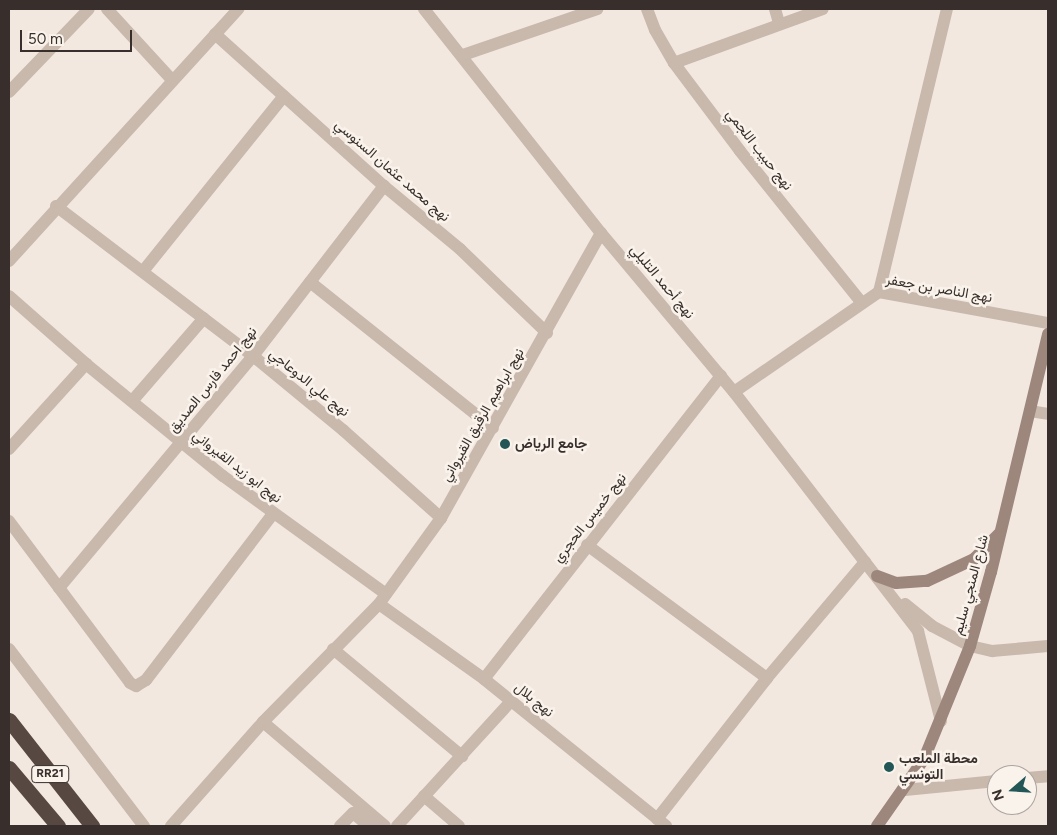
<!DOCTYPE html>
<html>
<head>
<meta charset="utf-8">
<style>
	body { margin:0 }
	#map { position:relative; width:1057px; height:835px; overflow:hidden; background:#f2e8e0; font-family:Figtree,Vazirmatn,sans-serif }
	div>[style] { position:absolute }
	.minor>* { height:12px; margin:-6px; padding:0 6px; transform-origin:6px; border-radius:6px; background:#c9b8ac }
	.secondary>* { height:12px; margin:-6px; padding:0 6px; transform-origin:6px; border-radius:6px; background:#9d877d }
	.motorway>* { height:15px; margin:-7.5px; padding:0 7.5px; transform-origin:7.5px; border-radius:7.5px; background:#584842 }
	.dots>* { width:14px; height:14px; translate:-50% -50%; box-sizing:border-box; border:2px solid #f9f3ec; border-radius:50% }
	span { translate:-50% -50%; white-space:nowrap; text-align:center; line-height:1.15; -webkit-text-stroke:5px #f9f3ec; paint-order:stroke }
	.shield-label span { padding:1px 4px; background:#f9f3ec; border:1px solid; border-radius:4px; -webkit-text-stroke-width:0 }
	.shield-label { font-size:12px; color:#382e2b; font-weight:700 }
	.street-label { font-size:14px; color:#382e2b }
	.poi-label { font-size:14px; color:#382e2b; font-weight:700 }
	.left { translate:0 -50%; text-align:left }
	.frame { position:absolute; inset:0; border:10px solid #382e2b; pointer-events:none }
	.north { position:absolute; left:987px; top:765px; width:50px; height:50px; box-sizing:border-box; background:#f9f3ec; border:1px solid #aca49f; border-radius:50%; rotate:251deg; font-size:14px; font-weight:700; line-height:20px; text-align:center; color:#382e2b }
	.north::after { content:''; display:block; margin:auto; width:18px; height:22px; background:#225657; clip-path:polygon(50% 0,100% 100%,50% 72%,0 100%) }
	.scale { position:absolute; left:20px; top:30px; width:112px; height:22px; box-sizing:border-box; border:2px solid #382e2b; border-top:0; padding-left:6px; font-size:15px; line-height:18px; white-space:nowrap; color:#382e2b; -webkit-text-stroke:4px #f9f3ec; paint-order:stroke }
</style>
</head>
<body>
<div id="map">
	<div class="minor">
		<i style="left:107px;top:9px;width:96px;rotate:47.5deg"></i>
		<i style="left:424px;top:9px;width:285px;rotate:51.7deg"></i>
		<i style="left:601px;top:233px;width:207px;rotate:50.1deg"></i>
		<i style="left:734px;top:392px;width:302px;rotate:52.4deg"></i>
		<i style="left:918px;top:631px;width:93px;rotate:75.7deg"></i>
		<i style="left:647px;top:9px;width:22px;rotate:69deg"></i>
		<i style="left:655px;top:30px;width:38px;rotate:60deg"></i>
		<i style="left:674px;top:63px;width:110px;rotate:53.1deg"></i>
		<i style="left:740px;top:151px;width:193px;rotate:51.3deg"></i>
		<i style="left:775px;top:9px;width:15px;rotate:74deg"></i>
		<i style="left:215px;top:34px;width:227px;rotate:42deg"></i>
		<i style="left:384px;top:186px;width:99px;rotate:39.7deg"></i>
		<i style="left:460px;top:249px;width:121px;rotate:44deg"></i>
		<i style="left:463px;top:55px;width:142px;rotate:-18.9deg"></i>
		<i style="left:674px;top:63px;width:158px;rotate:-19.9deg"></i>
		<i style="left:9px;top:92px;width:115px;rotate:-46.1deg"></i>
		<i style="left:56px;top:206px;width:248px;rotate:37.3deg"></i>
		<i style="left:253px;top:356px;width:117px;rotate:39.4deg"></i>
		<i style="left:343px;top:430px;width:132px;rotate:41.9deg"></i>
		<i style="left:9px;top:261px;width:341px;rotate:-47.7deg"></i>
		<i style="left:144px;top:270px;width:223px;rotate:-51.2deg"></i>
		<i style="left:310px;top:282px;width:234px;rotate:38.6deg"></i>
		<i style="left:879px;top:292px;width:291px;rotate:-76.5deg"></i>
		<i style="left:9px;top:296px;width:103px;rotate:41.4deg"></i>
		<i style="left:86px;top:364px;width:177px;rotate:39.3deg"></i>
		<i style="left:223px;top:476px;width:201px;rotate:35.9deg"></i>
		<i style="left:734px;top:392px;width:176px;rotate:-34.6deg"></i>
		<i style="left:879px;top:292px;width:172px;rotate:10.4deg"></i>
		<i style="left:133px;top:400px;width:108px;rotate:-49.1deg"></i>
		<i style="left:1030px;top:411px;width:18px;rotate:9deg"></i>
		<i style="left:9px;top:449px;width:115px;rotate:-47.8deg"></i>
		<i style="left:9px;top:521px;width:202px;rotate:53.2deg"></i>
		<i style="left:130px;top:683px;width:7px;rotate:27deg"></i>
		<i style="left:136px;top:686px;width:12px;rotate:-31deg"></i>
		<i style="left:146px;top:680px;width:209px;rotate:-52.6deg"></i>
		<i style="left:587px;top:545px;width:224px;rotate:36.5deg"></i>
		<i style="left:59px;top:588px;width:302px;rotate:-50.1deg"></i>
		<i style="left:253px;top:356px;width:215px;rotate:-52.4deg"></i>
		<i style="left:379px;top:604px;width:129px;rotate:35.5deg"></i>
		<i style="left:484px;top:679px;width:234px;rotate:38.9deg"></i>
		<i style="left:905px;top:604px;width:35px;rotate:39deg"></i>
		<i style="left:932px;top:626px;width:43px;rotate:27.8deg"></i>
		<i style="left:970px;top:646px;width:23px;rotate:13deg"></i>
		<i style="left:992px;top:651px;width:56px;rotate:-5.1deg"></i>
		<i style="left:9px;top:649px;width:223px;rotate:52.7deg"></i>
		<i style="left:333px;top:649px;width:168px;rotate:39.7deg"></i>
		<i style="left:484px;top:679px;width:385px;rotate:-52deg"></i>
		<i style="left:263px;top:722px;width:160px;rotate:40.4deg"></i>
		<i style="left:1027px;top:778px;width:21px;rotate:-5deg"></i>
		<i style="left:905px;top:790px;width:92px;rotate:-5.6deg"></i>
		<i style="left:424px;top:796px;width:46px;rotate:40.6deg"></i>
		<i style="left:657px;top:819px;width:179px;rotate:-52deg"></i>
		<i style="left:767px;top:678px;width:152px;rotate:-49.8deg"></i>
		<i style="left:171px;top:826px;width:139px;rotate:-48.5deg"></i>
		<i style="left:263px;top:722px;width:165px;rotate:-45.5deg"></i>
		<i style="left:379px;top:604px;width:106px;rotate:-54.2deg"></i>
		<i style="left:441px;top:518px;width:327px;rotate:-60.7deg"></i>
		<i style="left:340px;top:826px;width:18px;rotate:-45deg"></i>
		<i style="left:353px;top:813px;width:21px;rotate:39deg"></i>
		<i style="left:397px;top:826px;width:169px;rotate:-47.6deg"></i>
	</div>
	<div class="secondary">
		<i style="left:877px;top:576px;width:20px;rotate:20deg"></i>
		<i style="left:896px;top:583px;width:31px;rotate:-4deg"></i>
		<i style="left:927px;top:581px;width:52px;rotate:-25.1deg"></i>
		<i style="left:974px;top:559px;width:37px;rotate:-45deg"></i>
		<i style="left:877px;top:826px;width:82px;rotate:-55deg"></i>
		<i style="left:924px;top:759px;width:122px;rotate:-67.8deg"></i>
		<i style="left:970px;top:646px;width:77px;rotate:-74.2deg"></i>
		<i style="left:991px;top:572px;width:245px;rotate:-76.5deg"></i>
	</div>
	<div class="motorway">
		<i style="left:9px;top:720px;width:135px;rotate:51.9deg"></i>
		<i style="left:9px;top:768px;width:76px;rotate:49.8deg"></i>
	</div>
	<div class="dots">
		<i style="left:505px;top:444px;background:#225657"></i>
		<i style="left:889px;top:767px;background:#225657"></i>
	</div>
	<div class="shield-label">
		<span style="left:50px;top:774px">RR21</span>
	</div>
	<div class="street-label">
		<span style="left:759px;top:150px;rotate:52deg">نهج حبيب اللجمي</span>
		<span style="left:392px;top:171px;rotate:41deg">نهج محمد عثمان السنوسي</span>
		<span style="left:662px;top:282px;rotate:50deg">نهج أحمد التليلي</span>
		<span style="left:939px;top:289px;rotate:10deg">نهج الناصر بن جعفر</span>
		<span style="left:213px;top:380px;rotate:-51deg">نهج احمد فارس الصديق</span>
		<span style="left:309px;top:383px;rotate:39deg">نهج علي الدوعاجي</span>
		<span style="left:483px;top:415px;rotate:-60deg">نهج ابراهيم الرقيق القيرواني</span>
		<span style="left:237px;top:467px;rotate:38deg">نهج ابو زيد القيرواني</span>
		<span style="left:590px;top:518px;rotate:-52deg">نهج خميس الحجري</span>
		<span style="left:971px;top:585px;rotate:-75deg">شارع المنجي سليم</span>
		<span style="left:534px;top:700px;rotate:39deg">نهج بلال</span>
	</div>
	<div class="poi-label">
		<span class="left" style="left:515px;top:444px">جامع الرياض</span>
		<span class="left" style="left:899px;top:767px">محطة الملعب<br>التونسي</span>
	</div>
	<div class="frame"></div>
	<div class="north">N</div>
	<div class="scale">50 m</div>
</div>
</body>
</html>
